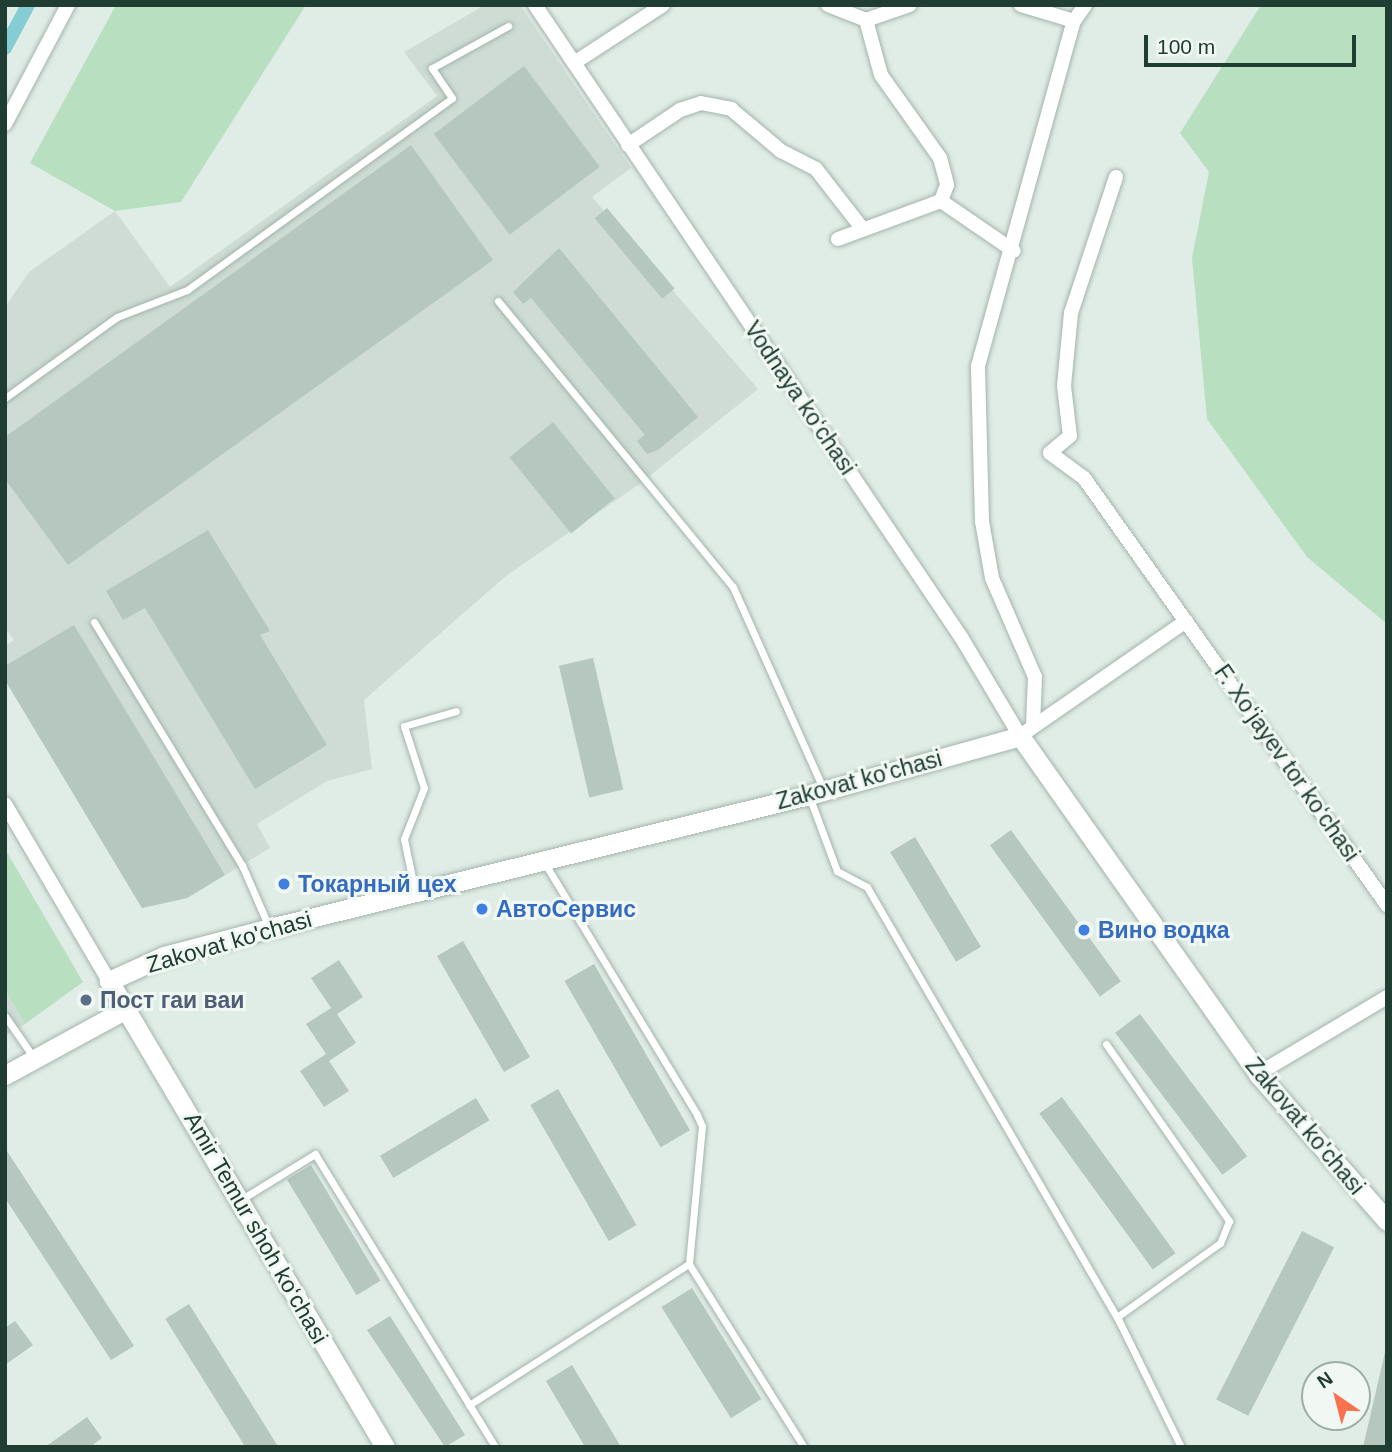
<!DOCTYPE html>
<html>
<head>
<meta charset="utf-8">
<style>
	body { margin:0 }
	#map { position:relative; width:1392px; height:1452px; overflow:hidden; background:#e0ece6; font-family:Arial,sans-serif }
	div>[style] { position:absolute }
	.built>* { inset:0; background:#cedcd5 }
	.green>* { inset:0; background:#b8dfc0 }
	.canal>* { height:14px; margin:-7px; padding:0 7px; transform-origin:7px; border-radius:7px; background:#85ccd5 }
	.building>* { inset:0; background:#b5c7bf; transform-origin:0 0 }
	.roads { filter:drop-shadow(0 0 2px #a3b4ad) drop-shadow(0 0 2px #a3b4ad) }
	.lane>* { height:7px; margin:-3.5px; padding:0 3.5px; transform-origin:3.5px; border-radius:3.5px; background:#fff }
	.street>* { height:14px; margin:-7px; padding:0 7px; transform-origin:7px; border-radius:7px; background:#fff }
	.secondary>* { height:19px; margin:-9.5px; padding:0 9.5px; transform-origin:9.5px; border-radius:9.5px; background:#fff }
	.dots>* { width:19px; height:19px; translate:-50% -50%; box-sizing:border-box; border:4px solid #f1f8f4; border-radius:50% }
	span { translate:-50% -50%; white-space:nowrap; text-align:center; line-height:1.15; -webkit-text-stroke:6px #f1f8f4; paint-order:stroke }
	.street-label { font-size:23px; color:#203d34 }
	.shop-label { font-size:23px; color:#366cbe; font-weight:700 }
	.left { translate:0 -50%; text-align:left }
	.service-label { font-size:23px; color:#4e5e75; font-weight:700 }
	.frame { position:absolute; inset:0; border:7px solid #203d34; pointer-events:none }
	.north { position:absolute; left:1301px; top:1361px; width:70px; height:70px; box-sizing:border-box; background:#f1f8f4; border:2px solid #9dada7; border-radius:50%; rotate:325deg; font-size:19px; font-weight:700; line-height:28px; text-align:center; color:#203d34 }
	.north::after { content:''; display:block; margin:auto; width:24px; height:32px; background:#fa7150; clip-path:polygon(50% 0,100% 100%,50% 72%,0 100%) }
	.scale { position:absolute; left:1144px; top:35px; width:212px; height:32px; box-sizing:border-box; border:4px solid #203d34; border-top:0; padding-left:9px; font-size:21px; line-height:24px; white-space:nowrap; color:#203d34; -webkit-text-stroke:5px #f1f8f4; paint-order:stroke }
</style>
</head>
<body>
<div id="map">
	<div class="built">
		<i style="clip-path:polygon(485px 5px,520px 5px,631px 168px,592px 197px,758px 389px,638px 485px,506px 576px,364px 700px,372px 769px,327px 781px,257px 824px,270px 848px,187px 898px,142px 908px,5px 680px,5px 646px,14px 640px,5px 628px,5px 307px,29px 272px,115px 211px,170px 287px,437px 96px,404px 52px)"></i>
		<i style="clip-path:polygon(5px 990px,25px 1024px,5px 1036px)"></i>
	</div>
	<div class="green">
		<i style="clip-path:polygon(116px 5px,306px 5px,181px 202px,115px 211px,30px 163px)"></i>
		<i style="clip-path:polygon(1261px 5px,1387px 5px,1387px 624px,1307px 557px,1207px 419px,1192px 258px,1209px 172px,1180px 133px)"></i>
		<i style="clip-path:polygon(5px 849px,83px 982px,25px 1024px,5px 990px)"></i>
	</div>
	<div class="canal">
		<i style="left:5px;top:48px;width:49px;rotate:-61.9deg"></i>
	</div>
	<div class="building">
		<i style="left:524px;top:66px;width:126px;height:113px;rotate:53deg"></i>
		<i style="clip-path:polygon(411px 145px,493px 260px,68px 565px,5px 479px,5px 437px)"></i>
		<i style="left:607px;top:208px;width:105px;height:16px;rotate:50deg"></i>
		<i style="clip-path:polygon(559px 248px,698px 417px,658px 450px,647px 454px,637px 441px,645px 435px,531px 298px,523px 304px,513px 292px)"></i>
		<i style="left:553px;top:422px;width:98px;height:56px;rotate:51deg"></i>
		<i style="clip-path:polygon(208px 530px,270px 631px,260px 635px,327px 745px,255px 789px,145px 608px,123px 620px,106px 591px)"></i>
		<i style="clip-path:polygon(74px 625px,225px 875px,187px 898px,142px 908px,5px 680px,5px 666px)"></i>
		<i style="left:593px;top:658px;width:135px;height:35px;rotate:77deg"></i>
		<i style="left:1011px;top:830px;width:187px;height:26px;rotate:54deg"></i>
		<i style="left:915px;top:837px;width:128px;height:29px;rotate:59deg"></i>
		<i style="left:463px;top:941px;width:134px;height:30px;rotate:60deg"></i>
		<i style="clip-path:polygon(339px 960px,363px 997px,337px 1014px,356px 1043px,329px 1061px,349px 1091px,324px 1107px,300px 1071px,326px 1054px,306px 1024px,331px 1008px,311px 978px)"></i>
		<i style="left:594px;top:964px;width:192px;height:34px;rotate:60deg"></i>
		<i style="left:1140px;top:1014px;width:178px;height:31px;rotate:53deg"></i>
		<i style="left:558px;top:1089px;width:157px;height:32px;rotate:60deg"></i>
		<i style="left:1062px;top:1097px;width:193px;height:28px;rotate:54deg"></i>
		<i style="left:476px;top:1098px;width:26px;height:112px;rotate:59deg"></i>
		<i style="clip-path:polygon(5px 1148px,134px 1346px,111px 1360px,5px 1198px)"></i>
		<i style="left:311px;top:1165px;width:135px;height:28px;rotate:59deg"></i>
		<i style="left:1302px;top:1231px;width:36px;height:189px;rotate:27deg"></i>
		<i style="left:692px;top:1288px;width:131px;height:36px;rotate:58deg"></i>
		<i style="left:189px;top:1304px;width:168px;height:28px;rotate:58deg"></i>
		<i style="clip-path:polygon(390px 1316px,465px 1435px,445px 1447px,367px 1330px)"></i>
		<i style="clip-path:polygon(15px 1321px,33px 1345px,5px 1365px,5px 1328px)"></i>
		<i style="clip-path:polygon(1386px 1348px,1387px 1447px,1363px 1447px)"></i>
		<i style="clip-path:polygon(572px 1365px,621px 1447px,585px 1447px,546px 1381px)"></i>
		<i style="clip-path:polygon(87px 1417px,102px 1438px,90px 1447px,45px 1447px)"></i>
	</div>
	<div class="roads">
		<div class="lane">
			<i style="left:498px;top:301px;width:370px;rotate:50.6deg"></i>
			<i style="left:733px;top:587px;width:222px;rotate:65.9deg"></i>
			<i style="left:5px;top:398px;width:138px;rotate:-35.9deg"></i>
			<i style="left:117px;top:317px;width:75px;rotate:-21.1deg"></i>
			<i style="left:187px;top:290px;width:327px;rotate:-35.9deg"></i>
			<i style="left:452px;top:98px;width:36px;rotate:-124deg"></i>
			<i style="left:432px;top:68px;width:87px;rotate:-28.9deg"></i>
			<i style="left:94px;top:622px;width:285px;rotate:58.7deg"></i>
			<i style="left:242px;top:865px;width:68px;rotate:66.5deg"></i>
			<i style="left:809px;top:796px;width:80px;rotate:69.5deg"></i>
			<i style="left:837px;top:871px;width:34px;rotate:28deg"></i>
			<i style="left:867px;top:887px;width:502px;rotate:59.86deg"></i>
			<i style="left:1119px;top:1321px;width:140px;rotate:63.8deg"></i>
			<i style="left:544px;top:862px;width:296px;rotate:58.8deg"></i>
			<i style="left:697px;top:1115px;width:12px;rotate:66deg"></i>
			<i style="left:702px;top:1126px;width:139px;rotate:95.4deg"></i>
			<i style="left:689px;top:1264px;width:216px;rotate:57.9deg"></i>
			<i style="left:415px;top:892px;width:54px;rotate:-101.7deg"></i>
			<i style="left:404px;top:839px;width:55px;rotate:-68.6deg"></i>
			<i style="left:424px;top:788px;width:65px;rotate:-107.9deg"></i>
			<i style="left:404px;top:726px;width:54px;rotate:-16.1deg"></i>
			<i style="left:5px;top:1016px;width:51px;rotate:55.4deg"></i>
			<i style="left:1106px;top:1044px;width:216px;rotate:55.2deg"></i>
			<i style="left:1229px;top:1221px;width:24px;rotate:112deg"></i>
			<i style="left:1220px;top:1243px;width:127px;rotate:144.3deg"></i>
			<i style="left:242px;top:1199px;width:86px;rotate:-31.7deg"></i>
			<i style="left:315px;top:1154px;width:344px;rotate:58.4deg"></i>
			<i style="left:469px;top:1405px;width:261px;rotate:-32.7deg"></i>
		</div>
		<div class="street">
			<i style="left:535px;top:5px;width:762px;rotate:56.02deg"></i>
			<i style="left:961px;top:637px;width:115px;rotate:59.2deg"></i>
			<i style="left:1020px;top:736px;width:202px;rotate:-34.7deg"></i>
			<i style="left:828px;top:5px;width:41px;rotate:21.5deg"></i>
			<i style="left:866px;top:20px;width:46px;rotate:-18.8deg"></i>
			<i style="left:1021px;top:5px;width:55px;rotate:16.8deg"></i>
			<i style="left:866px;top:20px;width:57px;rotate:74.7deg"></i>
			<i style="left:881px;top:75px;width:102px;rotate:54.6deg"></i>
			<i style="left:940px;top:158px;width:28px;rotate:75deg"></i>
			<i style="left:947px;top:185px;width:17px;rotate:111deg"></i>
			<i style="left:941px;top:201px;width:88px;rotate:34.4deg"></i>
			<i style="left:574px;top:63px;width:106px;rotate:-33.1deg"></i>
			<i style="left:5px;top:124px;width:135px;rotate:-62.1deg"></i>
			<i style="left:628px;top:145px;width:63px;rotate:-33.9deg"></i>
			<i style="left:680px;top:110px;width:22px;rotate:-18deg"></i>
			<i style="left:701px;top:103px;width:31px;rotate:11deg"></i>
			<i style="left:731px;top:109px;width:65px;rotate:40deg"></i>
			<i style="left:781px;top:151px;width:39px;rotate:27deg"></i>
			<i style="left:816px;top:169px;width:75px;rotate:52.1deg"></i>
			<i style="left:1116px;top:177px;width:143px;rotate:108.3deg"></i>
			<i style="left:1071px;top:313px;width:73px;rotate:95.5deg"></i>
			<i style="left:1064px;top:386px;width:50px;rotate:83.2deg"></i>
			<i style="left:1070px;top:436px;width:26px;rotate:140deg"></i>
			<i style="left:1050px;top:453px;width:42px;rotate:36.3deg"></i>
			<i style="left:1084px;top:478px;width:524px;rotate:54.64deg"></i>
			<i style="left:838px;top:239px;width:110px;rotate:-20.3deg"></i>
			<i style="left:1033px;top:725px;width:48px;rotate:-87.6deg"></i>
			<i style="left:1035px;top:677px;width:108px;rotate:-113.5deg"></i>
			<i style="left:992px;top:578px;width:58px;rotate:-100deg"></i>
			<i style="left:982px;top:521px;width:155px;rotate:-91.5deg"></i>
			<i style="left:978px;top:366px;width:358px;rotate:-74.5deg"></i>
			<i style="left:1074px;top:21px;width:19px;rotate:-55deg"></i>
			<i style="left:5px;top:804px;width:205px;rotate:59.6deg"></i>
			<i style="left:1258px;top:1074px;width:150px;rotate:-30.8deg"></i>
		</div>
		<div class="secondary">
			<i style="left:5px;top:1075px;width:138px;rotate:-28.6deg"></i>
			<i style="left:385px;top:1447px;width:542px;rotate:-120.64deg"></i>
			<i style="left:109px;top:981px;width:60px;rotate:-24.4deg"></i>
			<i style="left:164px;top:956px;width:110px;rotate:-14.8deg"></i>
			<i style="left:270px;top:928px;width:555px;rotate:-13.86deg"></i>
			<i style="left:809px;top:795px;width:219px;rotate:-15.6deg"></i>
			<i style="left:1020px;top:736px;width:413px;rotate:54.8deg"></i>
			<i style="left:1258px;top:1074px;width:196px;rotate:48.7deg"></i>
		</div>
	</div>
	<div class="dots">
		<i style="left:284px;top:884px;background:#3f7fe0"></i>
		<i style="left:482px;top:909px;background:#3f7fe0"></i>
		<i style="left:1084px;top:930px;background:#3f7fe0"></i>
		<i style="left:86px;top:1000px;background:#5c6f8a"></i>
	</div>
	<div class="street-label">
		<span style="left:800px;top:398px;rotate:56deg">Vodnaya ko‘chasi</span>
		<span style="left:1287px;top:763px;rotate:55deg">F. Xo‘jayev tor ko‘chasi</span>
		<span style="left:859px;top:780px;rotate:-15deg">Zakovat ko'chasi</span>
		<span style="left:229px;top:942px;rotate:-16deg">Zakovat ko'chasi</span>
		<span style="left:1305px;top:1126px;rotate:50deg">Zakovat ko'chasi</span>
		<span style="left:256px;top:1228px;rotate:60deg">Amir Temur shoh ko‘chasi</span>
	</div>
	<div class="shop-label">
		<span class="left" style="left:298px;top:884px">Токарный цех</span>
		<span class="left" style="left:496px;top:909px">АвтоСервис</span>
		<span class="left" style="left:1098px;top:930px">Вино водка</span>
	</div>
	<div class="service-label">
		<span class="left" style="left:100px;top:1000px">Пост гаи ваи</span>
	</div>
	<div class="frame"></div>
	<div class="north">N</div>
	<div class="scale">100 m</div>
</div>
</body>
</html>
